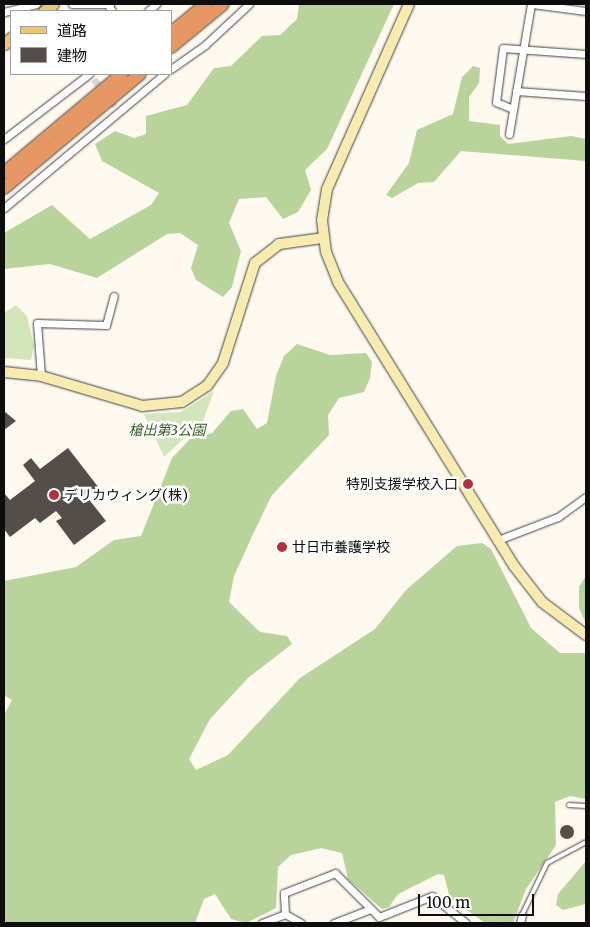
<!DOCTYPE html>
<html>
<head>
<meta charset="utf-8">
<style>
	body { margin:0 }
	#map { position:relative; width:590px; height:927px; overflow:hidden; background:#fdf9ee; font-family:Merriweather,"Noto Sans JP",serif }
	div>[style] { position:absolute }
	.green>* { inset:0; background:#d3e5bb }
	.forest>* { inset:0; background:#b8d49b }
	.building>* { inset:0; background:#544d4a }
	.round { border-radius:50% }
	.street-tunnel>* { height:7px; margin-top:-3.5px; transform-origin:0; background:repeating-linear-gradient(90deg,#d9d6cc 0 7px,transparent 0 10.5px) }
	.roads { filter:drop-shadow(0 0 1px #404040) drop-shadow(0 0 1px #404040) }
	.lane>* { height:4px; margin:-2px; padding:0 2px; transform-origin:2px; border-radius:2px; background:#fff }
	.street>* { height:7px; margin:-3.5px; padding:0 3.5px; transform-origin:3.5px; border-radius:3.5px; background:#fff }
	.secondary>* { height:10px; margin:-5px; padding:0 5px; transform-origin:5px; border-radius:5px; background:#f7ebaf }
	.primary>* { height:11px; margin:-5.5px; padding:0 5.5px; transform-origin:5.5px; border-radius:5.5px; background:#ecc670 }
	.highway>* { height:12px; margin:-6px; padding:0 6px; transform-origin:6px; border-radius:6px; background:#e79763 }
	.dots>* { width:14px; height:14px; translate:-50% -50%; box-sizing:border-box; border:2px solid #fff; border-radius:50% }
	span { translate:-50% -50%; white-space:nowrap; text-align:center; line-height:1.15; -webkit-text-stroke:5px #fff; paint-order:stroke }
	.park-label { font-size:14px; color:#335e23; font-style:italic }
	.poi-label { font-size:14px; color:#0d0d0d }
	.right { translate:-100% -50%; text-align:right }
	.left { translate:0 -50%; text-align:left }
	.frame { position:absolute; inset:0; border:5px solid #0d0d0d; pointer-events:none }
	.legend { position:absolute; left:10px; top:10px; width:162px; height:65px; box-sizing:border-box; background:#fff; border:1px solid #9e9e9e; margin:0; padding:6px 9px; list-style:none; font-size:15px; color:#0d0d0d }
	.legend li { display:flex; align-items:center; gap:10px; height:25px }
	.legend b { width:25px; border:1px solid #9e9e9e }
	.scale { position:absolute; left:418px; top:894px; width:116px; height:22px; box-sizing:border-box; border:2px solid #0d0d0d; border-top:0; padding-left:6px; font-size:15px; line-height:18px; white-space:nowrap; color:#0d0d0d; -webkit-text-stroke:4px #fff; paint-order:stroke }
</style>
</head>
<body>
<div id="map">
	<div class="green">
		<i style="clip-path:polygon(16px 305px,27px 316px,34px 346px,31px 360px,4px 358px,4px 313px)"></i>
		<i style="clip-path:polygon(214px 391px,203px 421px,164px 457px,144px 414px,181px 412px)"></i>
	</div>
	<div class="forest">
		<i style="clip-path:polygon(299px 4px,394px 4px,327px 149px,305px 170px,311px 190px,298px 212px,283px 219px,266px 197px,239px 199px,229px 223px,241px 251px,232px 287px,223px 297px,196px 280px,191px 268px,198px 245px,180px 233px,167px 234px,97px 278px,50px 264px,4px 269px,4px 233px,52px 205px,90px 239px,151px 205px,159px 193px,102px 161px,95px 144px,115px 131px,134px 138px,146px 134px,146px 116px,187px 105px,214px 68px,231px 66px,262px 36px,280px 35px,297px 19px)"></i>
		<i style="clip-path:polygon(473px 66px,480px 68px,479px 83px,469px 97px,469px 121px,500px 125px,500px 136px,508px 144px,571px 136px,586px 139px,586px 161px,461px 151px,434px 182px,418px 183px,392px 198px,386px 195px,409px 163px,417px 130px,453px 114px,462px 77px)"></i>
		<i style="clip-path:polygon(297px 344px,330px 355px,366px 353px,372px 362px,370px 378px,364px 392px,339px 398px,328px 415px,329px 435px,272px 495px,254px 532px,234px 576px,229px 602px,260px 632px,287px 636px,292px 644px,248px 678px,210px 719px,189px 759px,196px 770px,228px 755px,300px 678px,375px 629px,406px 590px,457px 546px,482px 543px,491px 549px,531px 628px,560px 653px,586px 653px,586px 799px,570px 796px,555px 802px,556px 845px,526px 889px,513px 923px,485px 923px,450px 898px,444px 875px,438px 874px,398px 894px,389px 907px,382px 909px,348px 879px,342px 853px,321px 848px,291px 855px,278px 867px,276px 908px,246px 923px,231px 919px,215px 894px,204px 899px,195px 923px,4px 923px,4px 715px,12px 700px,4px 695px,4px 581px,76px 567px,114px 540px,141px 536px,172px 458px,190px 439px,212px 433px,231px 411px,243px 409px,257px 429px,267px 423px,276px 376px,284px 356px)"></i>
		<i style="clip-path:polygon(586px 576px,586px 624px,579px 608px,579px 587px)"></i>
		<i style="clip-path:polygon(586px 861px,586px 904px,563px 910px,556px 905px,558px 894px)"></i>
	</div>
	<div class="building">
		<i style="clip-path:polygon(4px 411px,16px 421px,4px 430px)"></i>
		<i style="clip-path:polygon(68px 448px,99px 488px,87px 497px,106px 521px,74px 545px,56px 521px,62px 518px,56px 511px,40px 523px,35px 518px,10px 537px,4px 529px,4px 493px,10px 500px,35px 481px,23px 465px,31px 458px,40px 469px)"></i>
		<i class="round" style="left:560px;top:825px;width:14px;height:14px"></i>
	</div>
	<div class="street-tunnel">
		<i style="left:94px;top:79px;width:34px;rotate:52deg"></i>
	</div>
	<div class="roads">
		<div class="lane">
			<i style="left:569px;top:805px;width:17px;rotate:3deg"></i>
			<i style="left:522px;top:915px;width:58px;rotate:-64.3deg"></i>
			<i style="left:547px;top:863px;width:44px;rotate:-28.3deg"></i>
		</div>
		<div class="street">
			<i style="left:72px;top:4px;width:38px"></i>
			<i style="left:532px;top:4px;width:54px;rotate:7.4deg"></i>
			<i style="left:108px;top:5px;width:7px;rotate:56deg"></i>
			<i style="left:148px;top:11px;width:11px;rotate:-41deg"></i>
			<i style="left:4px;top:12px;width:33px;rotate:-14deg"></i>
			<i style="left:171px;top:69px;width:42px;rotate:-35.2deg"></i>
			<i style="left:205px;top:45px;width:60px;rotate:-43deg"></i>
			<i style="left:516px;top:91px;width:70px;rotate:4.1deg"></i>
			<i style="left:513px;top:109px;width:18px;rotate:-158deg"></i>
			<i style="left:496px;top:102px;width:54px;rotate:-82.6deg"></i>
			<i style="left:503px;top:48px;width:83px;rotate:4.1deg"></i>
			<i style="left:509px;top:134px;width:132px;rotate:-80.4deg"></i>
			<i style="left:4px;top:139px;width:107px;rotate:-37.4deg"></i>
			<i style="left:4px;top:208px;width:209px;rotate:-39.9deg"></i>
			<i style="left:41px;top:376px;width:53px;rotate:-94.3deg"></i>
			<i style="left:37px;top:323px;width:69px;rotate:1.7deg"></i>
			<i style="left:106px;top:325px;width:30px;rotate:-75deg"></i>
			<i style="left:498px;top:540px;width:64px;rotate:-21deg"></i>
			<i style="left:558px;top:517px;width:34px;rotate:-36deg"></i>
			<i style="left:285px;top:914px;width:18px;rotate:29deg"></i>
			<i style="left:262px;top:923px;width:25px;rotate:-21deg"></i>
			<i style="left:285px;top:914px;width:21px;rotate:-93deg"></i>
			<i style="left:284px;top:893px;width:55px;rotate:-21.4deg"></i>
			<i style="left:335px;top:873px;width:62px;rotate:45deg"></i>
			<i style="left:379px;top:917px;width:57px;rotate:-21.6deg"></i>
			<i style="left:432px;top:896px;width:43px;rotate:38.5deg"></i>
			<i style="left:334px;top:923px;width:39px;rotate:-21deg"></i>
			<i style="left:520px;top:923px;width:8px;rotate:-76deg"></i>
		</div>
		<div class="secondary">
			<i style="left:409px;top:4px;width:202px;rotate:113.9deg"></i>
			<i style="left:327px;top:189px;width:31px;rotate:99deg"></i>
			<i style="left:322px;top:220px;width:32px;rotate:83deg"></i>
			<i style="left:326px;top:252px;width:32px;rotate:68deg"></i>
			<i style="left:338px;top:282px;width:334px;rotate:58.2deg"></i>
			<i style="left:514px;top:566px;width:46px;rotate:52.1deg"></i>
			<i style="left:542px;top:602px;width:55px;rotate:36.9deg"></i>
			<i style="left:4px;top:372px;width:37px;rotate:6deg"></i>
			<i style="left:41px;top:376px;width:105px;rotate:16.5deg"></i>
			<i style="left:142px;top:406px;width:40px;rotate:-5.7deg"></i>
			<i style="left:182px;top:402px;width:30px;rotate:-33deg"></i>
			<i style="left:207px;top:386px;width:28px;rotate:-55deg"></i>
			<i style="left:223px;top:363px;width:105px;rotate:-72.3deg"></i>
			<i style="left:255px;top:263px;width:31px;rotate:-38deg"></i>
			<i style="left:279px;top:244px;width:44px;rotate:-7.8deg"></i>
		</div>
		<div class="primary">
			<i style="left:44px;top:11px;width:11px;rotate:-38deg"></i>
			<i style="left:4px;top:44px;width:9px;rotate:-41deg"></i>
		</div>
		<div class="highway">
			<i style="left:171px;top:33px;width:45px;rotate:-39.6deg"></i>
			<i style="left:171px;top:47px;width:67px;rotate:-39.6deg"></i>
			<i style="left:4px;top:173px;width:154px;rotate:-40deg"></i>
			<i style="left:4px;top:188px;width:177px;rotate:-40deg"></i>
		</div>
	</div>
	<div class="dots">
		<i style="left:468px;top:484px;background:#b03240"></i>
		<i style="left:54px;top:495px;background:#b03240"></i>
		<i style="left:282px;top:547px;background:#b03240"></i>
	</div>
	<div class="park-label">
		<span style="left:167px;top:430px">槍出第3公園</span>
	</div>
	<div class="poi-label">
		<span class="right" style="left:458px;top:484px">特別支援学校入口</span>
		<span class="left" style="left:64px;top:495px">デリカウィング(株)</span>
		<span class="left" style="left:292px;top:547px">廿日市養護学校</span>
	</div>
	<div class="frame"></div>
	<ul class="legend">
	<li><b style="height:6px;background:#ecc670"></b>道路</li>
	<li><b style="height:14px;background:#544d4a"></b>建物</li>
	</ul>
	<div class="scale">100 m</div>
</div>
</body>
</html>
